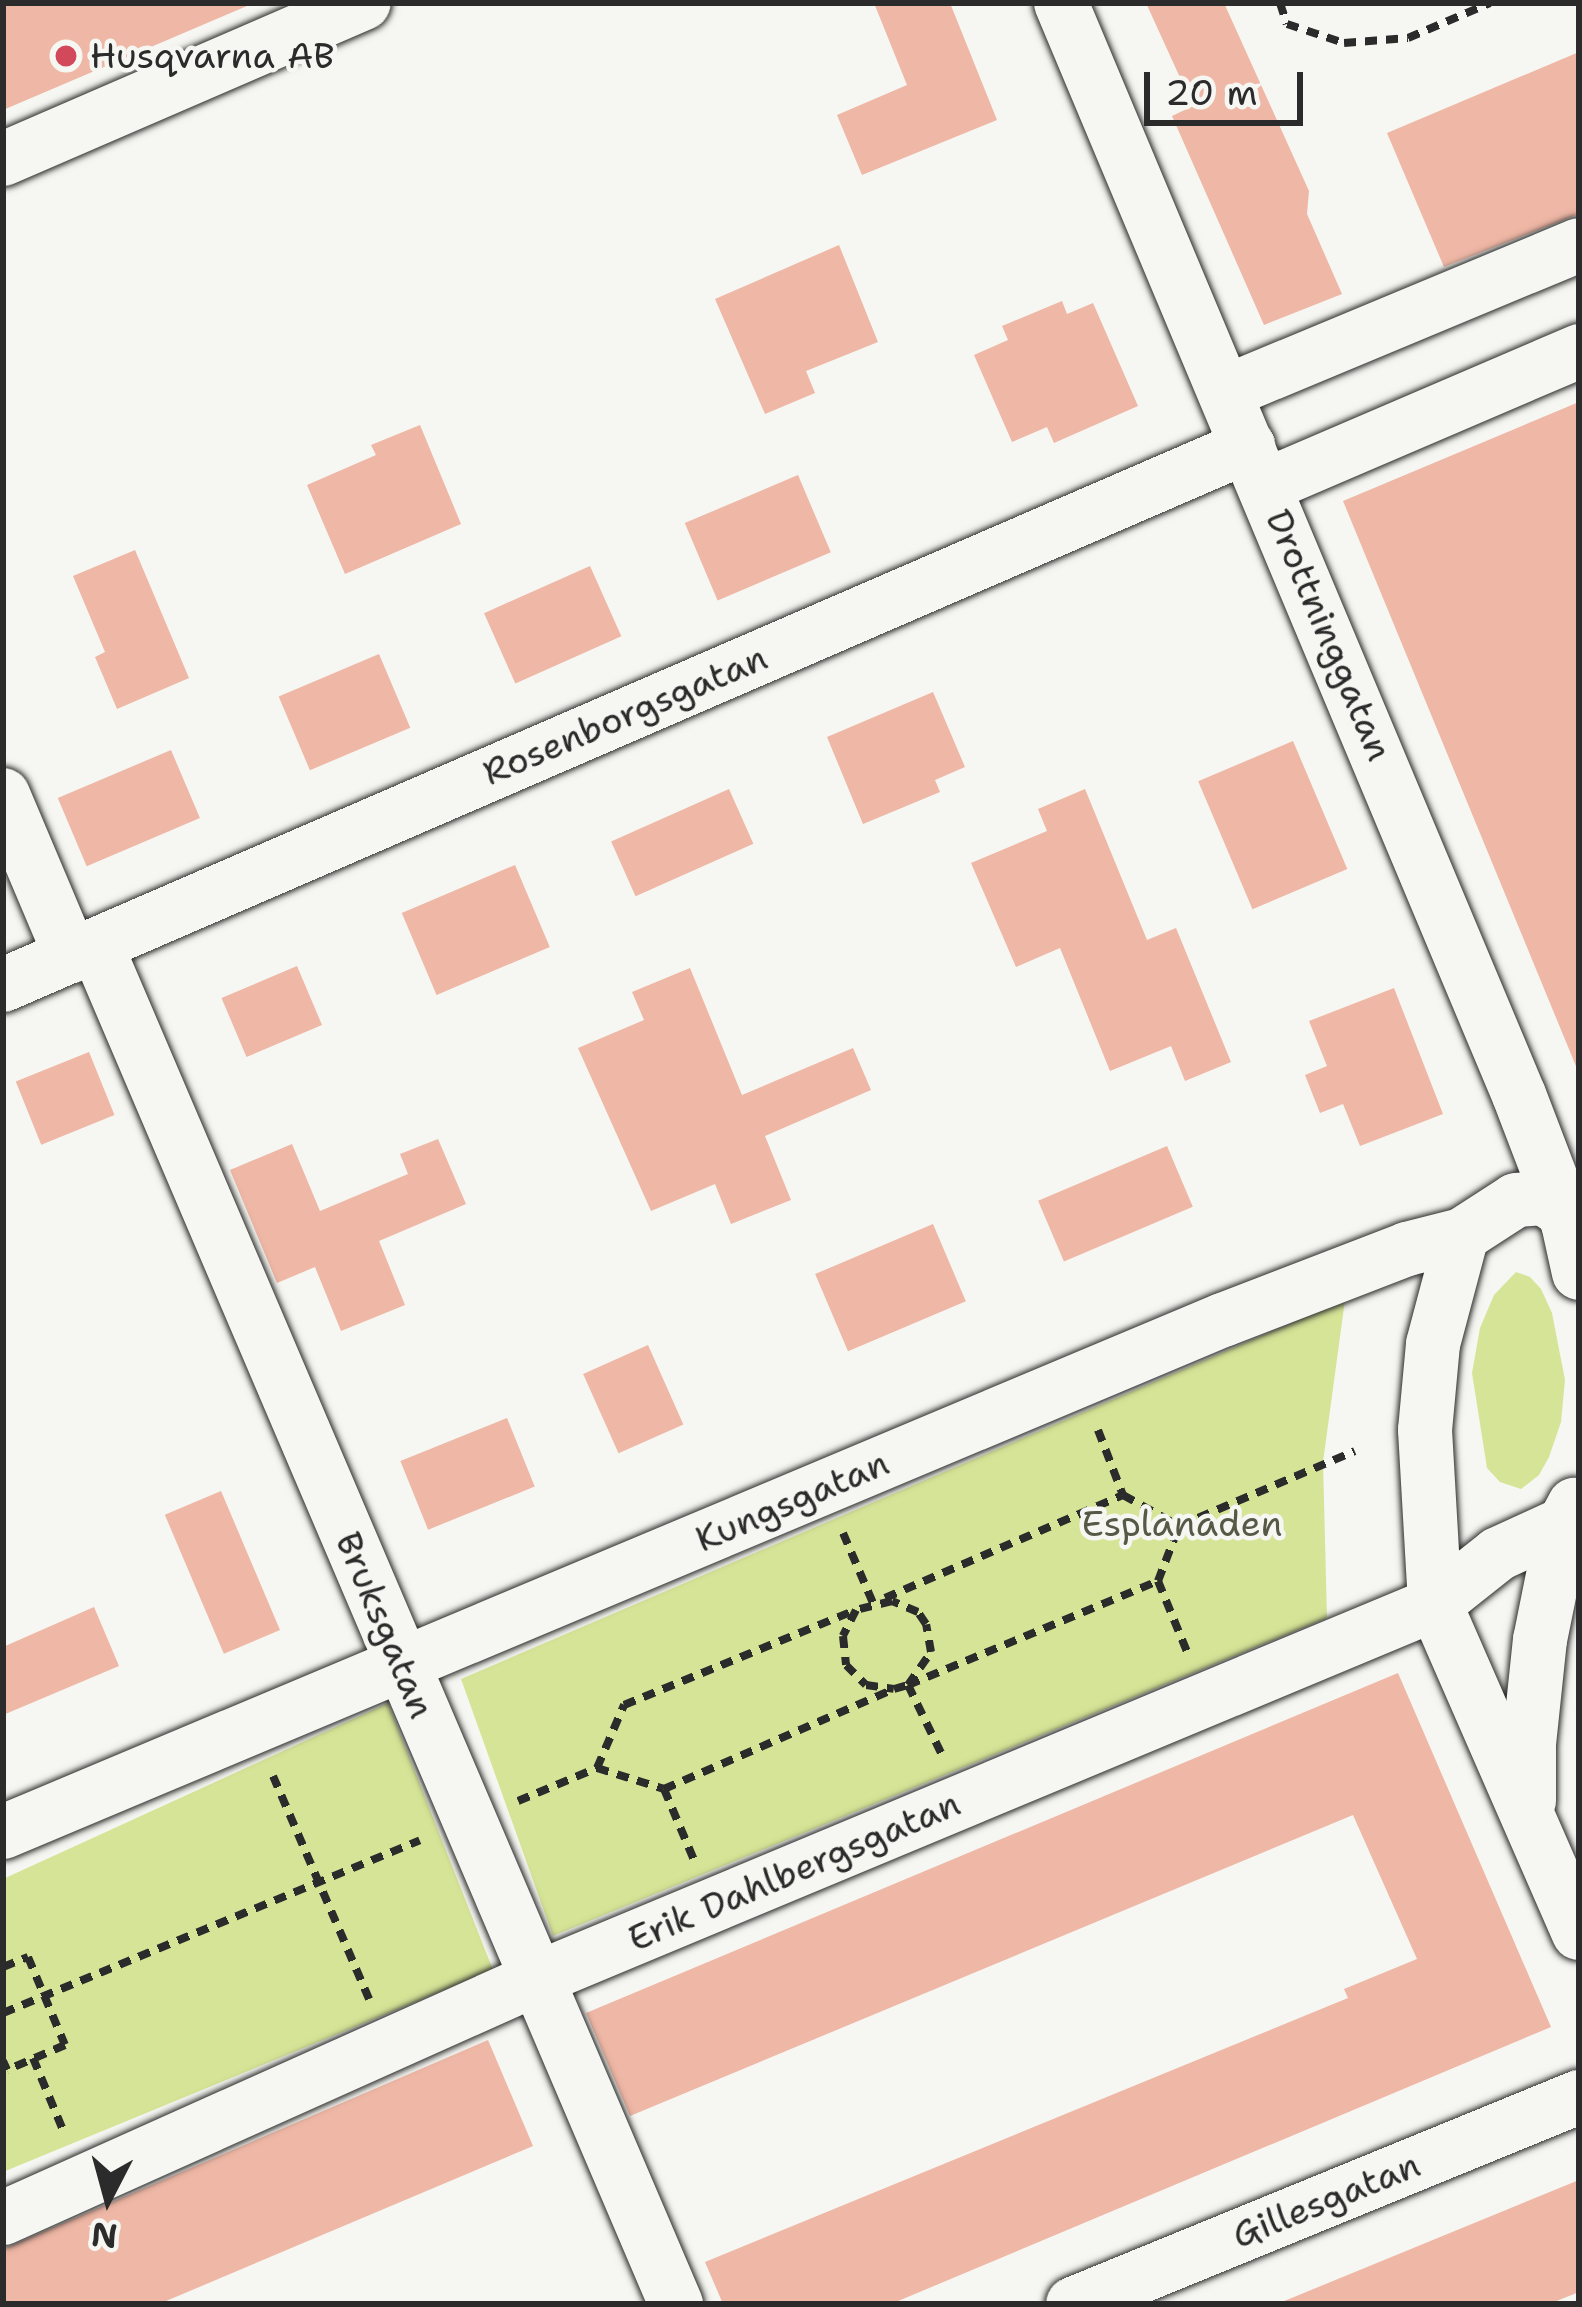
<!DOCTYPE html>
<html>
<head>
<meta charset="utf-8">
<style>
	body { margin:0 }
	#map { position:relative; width:1582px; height:2307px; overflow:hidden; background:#f6f6f2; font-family:"Shantell Sans",sans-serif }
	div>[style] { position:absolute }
	.green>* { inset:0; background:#d6e497 }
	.building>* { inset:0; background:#efb7a5; transform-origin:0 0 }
	.path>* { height:8px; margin-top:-4px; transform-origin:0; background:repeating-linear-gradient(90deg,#2b2b2b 0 12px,transparent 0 21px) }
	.roads { filter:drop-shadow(0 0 3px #2b2b2b) drop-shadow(0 0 3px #2b2b2b) }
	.minor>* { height:54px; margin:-27px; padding:0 27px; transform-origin:27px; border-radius:27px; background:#f6f6f2 }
	.dots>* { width:33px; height:33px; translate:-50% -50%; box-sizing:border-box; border:6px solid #f6f6f2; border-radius:50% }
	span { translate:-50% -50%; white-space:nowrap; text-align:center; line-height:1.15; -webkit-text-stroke:9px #f6f6f2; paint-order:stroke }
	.poi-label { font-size:36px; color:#2b2b2b }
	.left { translate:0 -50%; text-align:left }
	.street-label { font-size:36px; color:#2b2b2b }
	.park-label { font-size:36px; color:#565946 }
	.frame { position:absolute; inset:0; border:6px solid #2b2b2b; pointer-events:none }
	.north { position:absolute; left:48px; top:2139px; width:120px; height:120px; -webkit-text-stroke:9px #f6f6f2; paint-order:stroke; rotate:186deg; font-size:33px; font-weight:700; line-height:48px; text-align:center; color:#2b2b2b }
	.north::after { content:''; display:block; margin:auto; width:42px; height:54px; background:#2b2b2b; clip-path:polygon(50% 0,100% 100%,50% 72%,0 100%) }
	.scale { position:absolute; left:1144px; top:72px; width:159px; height:54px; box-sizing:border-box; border:6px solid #2b2b2b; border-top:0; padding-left:15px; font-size:36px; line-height:42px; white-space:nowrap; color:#2b2b2b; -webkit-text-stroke:9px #f6f6f2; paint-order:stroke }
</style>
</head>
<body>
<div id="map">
	<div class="green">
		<i style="clip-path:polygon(1516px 1272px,1530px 1277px,1541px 1289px,1552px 1313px,1565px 1380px,1561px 1422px,1549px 1457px,1539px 1475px,1521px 1489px,1500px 1482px,1487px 1468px,1472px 1373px,1480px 1328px,1494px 1295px)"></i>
		<i style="clip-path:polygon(1345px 1300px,1323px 1462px,1327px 1618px,553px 1936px,461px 1679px)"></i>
		<i style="clip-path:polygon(388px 1703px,493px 1970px,3px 2172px,3px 1879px)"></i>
	</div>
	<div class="building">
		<i style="clip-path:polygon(3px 3px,254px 3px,3px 110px)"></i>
		<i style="clip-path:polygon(874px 3px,950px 3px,997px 120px,862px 175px,837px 115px,907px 85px)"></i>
		<i style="clip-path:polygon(1146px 3px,1224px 3px,1309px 191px,1307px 214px,1342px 294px,1264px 325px,1172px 116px,1193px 106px)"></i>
		<i style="clip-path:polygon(1579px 52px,1579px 214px,1444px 267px,1387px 133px)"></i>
		<i style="clip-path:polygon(839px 245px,878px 342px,806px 371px,815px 393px,765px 414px,715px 299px)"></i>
		<i style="clip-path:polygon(1062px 301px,1067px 314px,1093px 303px,1138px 406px,1054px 443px,1047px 427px,1012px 442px,974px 355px,1008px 340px,1002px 326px)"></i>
		<i style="clip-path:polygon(1579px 402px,1579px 1071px,1578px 1071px,1343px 501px)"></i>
		<i style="clip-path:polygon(420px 425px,461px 524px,345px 574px,307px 485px,376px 455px,371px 445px)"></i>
		<i style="left:798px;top:475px;width:84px;height:123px;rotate:67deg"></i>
		<i style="clip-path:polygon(135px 550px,189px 678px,117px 709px,95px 657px,105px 652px,73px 576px)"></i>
		<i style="left:590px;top:566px;width:77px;height:116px;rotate:66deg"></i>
		<i style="left:379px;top:654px;width:80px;height:109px;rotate:67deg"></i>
		<i style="clip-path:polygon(933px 692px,965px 767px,935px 780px,940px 792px,863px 824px,827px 737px)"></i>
		<i style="left:1293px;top:741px;width:139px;height:103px;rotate:67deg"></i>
		<i style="left:171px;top:750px;width:74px;height:123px;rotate:67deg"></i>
		<i style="left:729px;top:789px;width:60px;height:129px;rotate:66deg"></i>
		<i style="clip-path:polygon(1085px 789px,1147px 940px,1176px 928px,1231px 1062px,1185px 1081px,1171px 1046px,1110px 1071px,1060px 948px,1016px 967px,971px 863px,1047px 831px,1038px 809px)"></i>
		<i style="left:515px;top:865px;width:89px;height:123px;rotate:67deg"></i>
		<i style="left:297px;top:966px;width:64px;height:82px;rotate:67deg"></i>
		<i style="clip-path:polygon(690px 968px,742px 1095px,853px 1048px,871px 1090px,765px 1136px,791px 1200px,731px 1224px,715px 1184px,651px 1211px,578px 1048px,644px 1020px,632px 992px)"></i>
		<i style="clip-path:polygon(1394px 988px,1443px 1114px,1360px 1146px,1343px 1104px,1320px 1113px,1305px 1075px,1327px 1066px,1309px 1021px)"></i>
		<i style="left:89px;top:1052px;width:68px;height:79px;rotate:68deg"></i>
		<i style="clip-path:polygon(438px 1139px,466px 1204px,379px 1241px,405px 1305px,341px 1331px,315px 1267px,277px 1283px,230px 1170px,292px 1144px,320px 1211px,408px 1174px,400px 1154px)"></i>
		<i style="left:1167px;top:1146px;width:66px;height:140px;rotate:67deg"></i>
		<i style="left:933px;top:1224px;width:84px;height:128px;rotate:67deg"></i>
		<i style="left:648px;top:1345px;width:87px;height:71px;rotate:66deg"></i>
		<i style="left:507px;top:1418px;width:74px;height:115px;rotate:68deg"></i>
		<i style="left:221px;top:1491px;width:151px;height:61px;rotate:67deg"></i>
		<i style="clip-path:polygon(94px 1607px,119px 1666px,3px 1715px,3px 1647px)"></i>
		<i style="clip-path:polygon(1398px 1673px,1551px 2027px,891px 2304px,723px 2304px,705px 2262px,1348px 1998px,1344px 1989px,1417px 1959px,1353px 1815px,630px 2116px,586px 2013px)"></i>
		<i style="clip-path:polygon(488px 2040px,533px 2146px,159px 2304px,3px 2304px,3px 2249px)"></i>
		<i style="clip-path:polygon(1579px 2180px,1579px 2292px,1549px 2304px,1277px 2304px)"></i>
	</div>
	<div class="path">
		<i style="left:1280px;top:3px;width:22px;rotate:72deg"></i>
		<i style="left:1287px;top:24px;width:60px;rotate:18.4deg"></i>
		<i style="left:1344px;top:43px;width:64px;rotate:-4.5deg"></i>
		<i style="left:1408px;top:38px;width:89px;rotate:-23.1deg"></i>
		<i style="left:1098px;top:1430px;width:70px;rotate:69deg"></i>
		<i style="left:843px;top:1533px;width:76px;rotate:66.8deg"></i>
		<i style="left:1158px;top:1581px;width:79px;rotate:67.7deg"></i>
		<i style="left:885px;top:1598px;width:259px;rotate:-23.4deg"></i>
		<i style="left:1123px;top:1495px;width:64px;rotate:29deg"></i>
		<i style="left:908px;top:1685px;width:40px;rotate:-55.1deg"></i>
		<i style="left:931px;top:1652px;width:28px;rotate:-100deg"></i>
		<i style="left:926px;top:1624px;width:14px;rotate:-124deg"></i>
		<i style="left:918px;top:1612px;width:28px;rotate:-157deg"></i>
		<i style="left:892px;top:1601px;width:37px;rotate:166deg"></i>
		<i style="left:856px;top:1610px;width:29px;rotate:117deg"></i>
		<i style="left:843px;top:1636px;width:29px;rotate:84deg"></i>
		<i style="left:846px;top:1665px;width:28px;rotate:45deg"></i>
		<i style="left:866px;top:1685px;width:28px;rotate:8deg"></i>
		<i style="left:894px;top:1689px;width:15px;rotate:-16deg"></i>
		<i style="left:908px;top:1685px;width:271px;rotate:-22.6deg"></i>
		<i style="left:1158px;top:1581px;width:59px;rotate:-69.1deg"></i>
		<i style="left:1179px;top:1526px;width:191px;rotate:-23.1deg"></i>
		<i style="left:908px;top:1685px;width:76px;rotate:64.1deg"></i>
		<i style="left:597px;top:1768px;width:69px;rotate:-66.8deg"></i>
		<i style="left:624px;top:1705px;width:248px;rotate:-22.3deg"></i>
		<i style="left:273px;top:1776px;width:243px;rotate:66.7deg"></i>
		<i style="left:664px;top:1789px;width:77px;rotate:67.1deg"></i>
		<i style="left:518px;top:1801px;width:86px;rotate:-22.7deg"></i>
		<i style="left:597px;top:1768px;width:70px;rotate:17.4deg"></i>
		<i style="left:664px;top:1789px;width:251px;rotate:-23.5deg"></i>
		<i style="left:3px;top:1967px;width:27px;rotate:-22deg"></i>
		<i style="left:28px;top:1957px;width:95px;rotate:67.2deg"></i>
		<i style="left:65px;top:2045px;width:63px;rotate:156.7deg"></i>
		<i style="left:7px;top:2070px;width:10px;rotate:-114deg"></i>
		<i style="left:3px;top:2013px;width:451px;rotate:-22.5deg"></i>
		<i style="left:33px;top:2058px;width:83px;rotate:67.4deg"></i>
	</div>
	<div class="roads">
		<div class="minor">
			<i style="left:1061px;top:3px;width:1184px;rotate:67.25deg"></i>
			<i style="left:1519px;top:1095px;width:137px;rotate:69.1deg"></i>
			<i style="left:1568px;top:1223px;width:51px;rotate:77.6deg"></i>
			<i style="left:3px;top:159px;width:393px;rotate:-23.4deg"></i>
			<i style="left:1226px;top:392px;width:382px;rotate:-22.6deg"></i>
			<i style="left:1267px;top:485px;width:340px;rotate:-23.2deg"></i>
			<i style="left:3px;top:795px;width:175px;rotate:67.1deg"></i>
			<i style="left:96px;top:945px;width:1478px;rotate:66.89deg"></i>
			<i style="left:3px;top:985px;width:1357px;rotate:-23.41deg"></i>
			<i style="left:1462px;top:1235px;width:113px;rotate:104.9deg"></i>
			<i style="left:1433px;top:1344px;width:86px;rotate:95.3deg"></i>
			<i style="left:1425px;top:1430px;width:174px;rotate:86.7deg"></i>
			<i style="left:1435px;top:1604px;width:359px;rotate:66.4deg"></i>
			<i style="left:1529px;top:1801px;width:57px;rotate:-90deg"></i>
			<i style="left:1529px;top:1744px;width:105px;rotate:-84deg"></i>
			<i style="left:1540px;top:1640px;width:116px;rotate:-78.6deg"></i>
			<i style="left:1563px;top:1526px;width:24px;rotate:-62deg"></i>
			<i style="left:3px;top:1832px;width:1323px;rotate:-22.77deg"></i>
			<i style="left:1223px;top:1320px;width:197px;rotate:-21.1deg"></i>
			<i style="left:1407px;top:1249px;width:57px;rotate:-14.3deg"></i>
			<i style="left:1462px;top:1235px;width:64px;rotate:-32.9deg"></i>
			<i style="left:1516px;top:1200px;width:28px;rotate:-4deg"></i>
			<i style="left:1544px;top:1198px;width:18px;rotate:34deg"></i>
			<i style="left:3px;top:2218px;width:584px;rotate:-24.15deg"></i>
			<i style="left:536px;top:1979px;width:974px;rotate:-22.64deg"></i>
			<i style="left:1435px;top:1604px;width:80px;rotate:-38.4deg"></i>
			<i style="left:1498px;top:1554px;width:89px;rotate:-24.6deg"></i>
			<i style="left:1073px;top:2304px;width:547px;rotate:-22.25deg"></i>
		</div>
	</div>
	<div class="dots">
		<i style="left:66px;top:56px;background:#d1495b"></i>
	</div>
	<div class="poi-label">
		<span class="left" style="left:90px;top:56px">Husqvarna AB</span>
	</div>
	<div class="street-label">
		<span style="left:1329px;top:635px;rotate:67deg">Drottninggatan</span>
		<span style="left:625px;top:715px;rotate:-23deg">Rosenborgsgatan</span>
		<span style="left:792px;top:1501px;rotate:-23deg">Kungsgatan</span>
		<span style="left:385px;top:1625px;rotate:67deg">Bruksgatan</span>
		<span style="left:794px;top:1871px;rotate:-23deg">Erik Dahlbergsgatan</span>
		<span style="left:1326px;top:2200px;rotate:-22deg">Gillesgatan</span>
	</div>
	<div class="park-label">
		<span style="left:1182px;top:1524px">Esplanaden</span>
	</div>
	<div class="frame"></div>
	<div class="north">N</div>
	<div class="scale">20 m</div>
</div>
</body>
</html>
